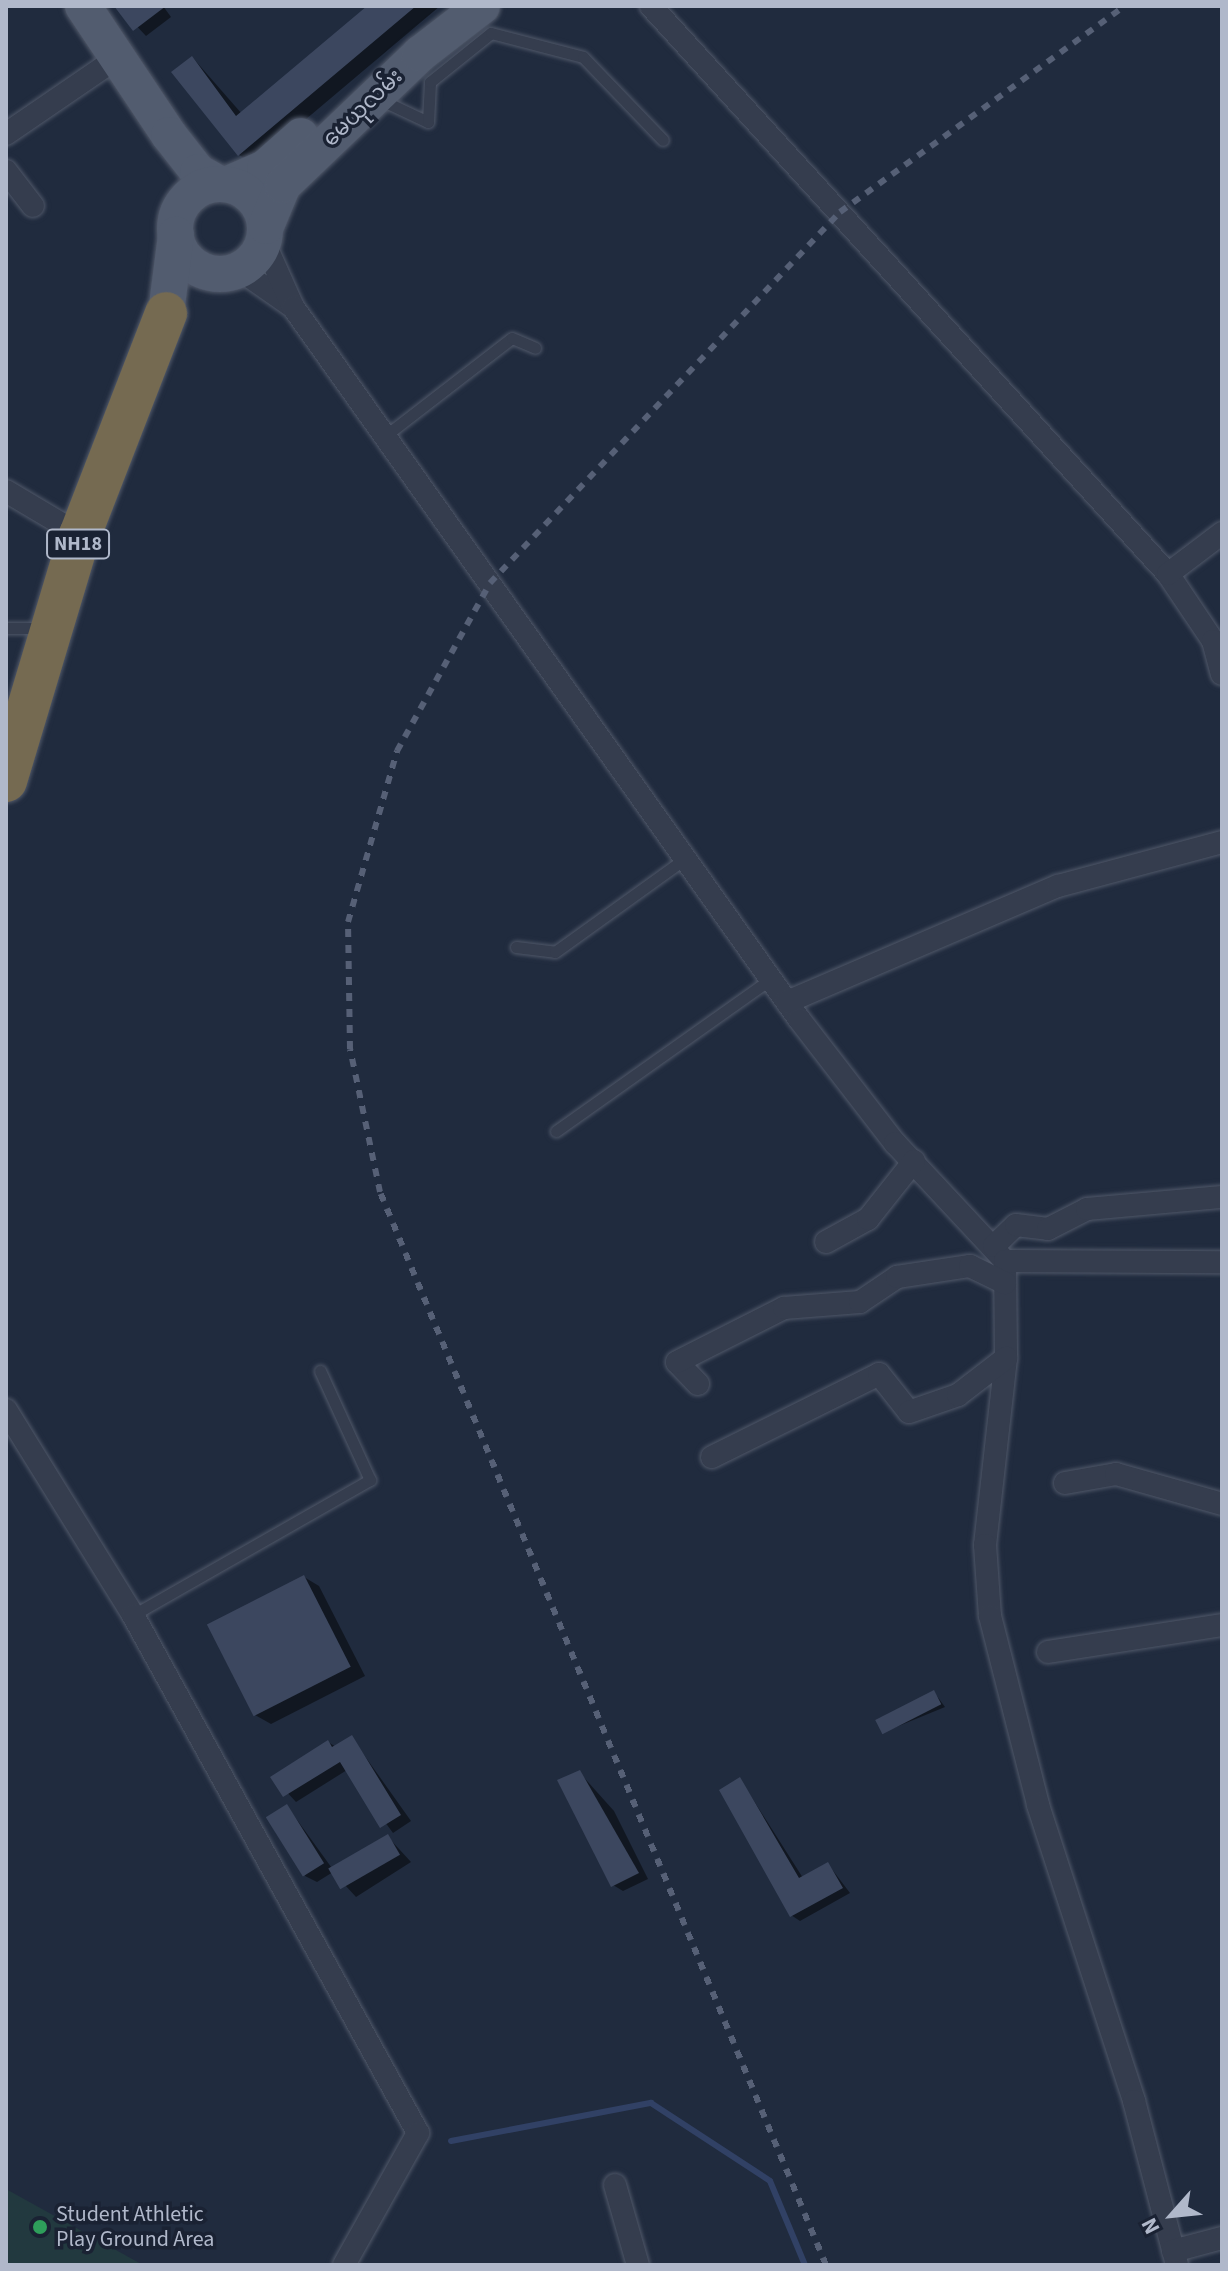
<!DOCTYPE html>
<html>
<head>
<meta charset="utf-8">
<style>
	body { margin:0 }
	#map { position:relative; width:1228px; height:2271px; overflow:hidden; background:#202b3e; font-family:"Source Sans 3","Noto Sans Myanmar",sans-serif }
	div>[style] { position:absolute }
	.green>* { inset:0; background:#22393f }
	.shadow>* { inset:0; background:#0007 }
	.stream>* { height:6px; margin:-3px; padding:0 3px; transform-origin:3px; border-radius:3px; background:#314165 }
	.building>* { inset:0; background:#3c475f; transform-origin:0 0 }
	.roads { filter:drop-shadow(0 0 2px #505869) drop-shadow(0 0 2px #505869) }
	.lane>* { height:11px; margin:-5.5px; padding:0 5.5px; transform-origin:5.5px; border-radius:5.5px; background:#353d4e }
	.street>* { height:22px; margin:-11px; padding:0 11px; transform-origin:11px; border-radius:11px; background:#353d4e }
	.primary>* { height:36px; margin:-18px; padding:0 18px; transform-origin:18px; border-radius:18px; background:#525c6f }
	.primary>.ring { margin:-18px; padding:0; box-sizing:content-box; background:none; border:36px solid #525c6f; border-radius:50% }
	.highway>* { height:42px; margin:-21px; padding:0 21px; transform-origin:21px; border-radius:21px; background:#756a51 }
	.rail>* { height:6px; margin-top:-3px; transform-origin:0; background:repeating-linear-gradient(90deg,#566076 0 8px,transparent 0 16px) }
	.dots>* { width:22px; height:22px; translate:-50% -50%; box-sizing:border-box; border:4px solid #1a2233; border-radius:50% }
	span { translate:-50% -50%; white-space:nowrap; text-align:center; line-height:1.15; -webkit-text-stroke:7px #1a2233; paint-order:stroke }
	.shield-label span { padding:2px 6px; background:#1a2233; border:2px solid; border-radius:6px; -webkit-text-stroke-width:0 }
	.shield-label { font-size:20px; color:#b0b8ca; font-weight:700 }
	.street-label { font-size:22px; color:#b0b8ca }
	.poi-label { font-size:22px; color:#b0b8ca }
	.left { translate:0 -50%; text-align:left }
	.frame { position:absolute; inset:0; border:8px solid #b0b8ca; pointer-events:none }
	.north { position:absolute; left:1132px; top:2175px; width:80px; height:80px; -webkit-text-stroke:6px #1a2233; paint-order:stroke; rotate:243deg; font-size:22px; font-weight:700; line-height:32px; text-align:center; color:#b0b8ca }
	.north::after { content:''; display:block; margin:auto; width:28px; height:36px; background:#b0b8ca; clip-path:polygon(50% 0,100% 100%,50% 72%,0 100%) }
</style>
</head>
<body>
<div id="map">
	<div class="green">
		<i style="clip-path:polygon(6px 2189px,143px 2265px,6px 2265px)"></i>
	</div>
	<div class="shadow">
		<i style="clip-path:polygon(118px 6px,163px 6px,171px 17px,146px 36px)"></i>
		<i style="clip-path:polygon(370px 6px,440px 6px,254px 163px,239px 155px,193px 58px,242px 114px)"></i>
		<i style="clip-path:polygon(304px 1577px,319px 1586px,365px 1676px,271px 1724px,255px 1715px)"></i>
		<i style="clip-path:polygon(934px 1692px,945px 1707px,884px 1732px)"></i>
		<i style="clip-path:polygon(352px 1738px,411px 1821px,393px 1833px,347px 1770px,296px 1802px,273px 1777px,328px 1742px,336px 1747px)"></i>
		<i style="clip-path:polygon(579px 1772px,614px 1811px,648px 1879px,623px 1891px,613px 1885px)"></i>
		<i style="clip-path:polygon(740px 1779px,803px 1878px,828px 1864px,850px 1893px,800px 1921px,791px 1915px)"></i>
		<i style="clip-path:polygon(287px 1806px,334px 1871px,388px 1837px,411px 1862px,356px 1897px,333px 1872px,317px 1882px,305px 1876px)"></i>
	</div>
	<div class="stream">
		<i style="left:451px;top:2141px;width:204px;rotate:-10.8deg"></i>
		<i style="left:651px;top:2103px;width:142px;rotate:33.2deg"></i>
		<i style="left:770px;top:2181px;width:91px;rotate:67.4deg"></i>
	</div>
	<div class="building">
		<i style="clip-path:polygon(114px 6px,166px 6px,133px 31px)"></i>
		<i style="clip-path:polygon(367px 6px,416px 6px,238px 156px,171px 72px,192px 56px,236px 116px)"></i>
		<i style="left:304px;top:1575px;width:103px;height:109px;rotate:63deg"></i>
		<i style="left:934px;top:1690px;width:16px;height:66px;rotate:63deg"></i>
		<i style="clip-path:polygon(352px 1735px,401px 1815px,380px 1828px,340px 1762px,283px 1797px,270px 1777px,328px 1740px,332px 1747px)"></i>
		<i style="clip-path:polygon(580px 1770px,639px 1873px,611px 1887px,557px 1780px)"></i>
		<i style="clip-path:polygon(740px 1777px,799px 1878px,828px 1862px,843px 1888px,790px 1917px,719px 1790px)"></i>
		<i style="left:287px;top:1804px;width:70px;height:25px;rotate:58deg"></i>
		<i style="left:388px;top:1834px;width:24px;height:69px;rotate:60deg"></i>
	</div>
	<div class="roads">
		<div class="lane">
			<i style="left:379px;top:99px;width:54px;rotate:25.1deg"></i>
			<i style="left:428px;top:122px;width:40px;rotate:-87.1deg"></i>
			<i style="left:430px;top:82px;width:78px;rotate:-38.8deg"></i>
			<i style="left:491px;top:33px;width:95px;rotate:14.6deg"></i>
			<i style="left:583px;top:57px;width:115px;rotate:46.1deg"></i>
			<i style="left:385px;top:436px;width:160px;rotate:-37.7deg"></i>
			<i style="left:512px;top:338px;width:25px;rotate:23deg"></i>
			<i style="left:6px;top:628px;width:37px"></i>
			<i style="left:516px;top:947px;width:39px;rotate:7deg"></i>
			<i style="left:555px;top:952px;width:161px;rotate:-35.7deg"></i>
			<i style="left:556px;top:1131px;width:263px;rotate:-35.3deg"></i>
			<i style="left:133px;top:1615px;width:273px;rotate:-29.7deg"></i>
			<i style="left:370px;top:1480px;width:120px;rotate:-114.6deg"></i>
		</div>
		<div class="street">
			<i style="left:651px;top:6px;width:768px;rotate:47.69deg"></i>
			<i style="left:1168px;top:574px;width:81px;rotate:56.1deg"></i>
			<i style="left:1213px;top:641px;width:34px;rotate:75deg"></i>
			<i style="left:6px;top:134px;width:135px;rotate:-34.4deg"></i>
			<i style="left:6px;top:171px;width:44px;rotate:52.4deg"></i>
			<i style="left:240px;top:270px;width:65px;rotate:34.9deg"></i>
			<i style="left:293px;top:307px;width:71px;rotate:-114deg"></i>
			<i style="left:293px;top:307px;width:873px;rotate:54.6deg"></i>
			<i style="left:799px;top:1019px;width:157px;rotate:52.3deg"></i>
			<i style="left:895px;top:1143px;width:161px;rotate:47deg"></i>
			<i style="left:1005px;top:1261px;width:97px;rotate:89.4deg"></i>
			<i style="left:1006px;top:1358px;width:188px;rotate:96.4deg"></i>
			<i style="left:985px;top:1545px;width:71px;rotate:86deg"></i>
			<i style="left:990px;top:1616px;width:195px;rotate:75.7deg"></i>
			<i style="left:1038px;top:1805px;width:311px;rotate:72deg"></i>
			<i style="left:1134px;top:2101px;width:170px;rotate:75.3deg"></i>
			<i style="left:6px;top:491px;width:86px;rotate:30.7deg"></i>
			<i style="left:1168px;top:574px;width:68px;rotate:-37.2deg"></i>
			<i style="left:787px;top:1002px;width:295px;rotate:-23.2deg"></i>
			<i style="left:1058px;top:886px;width:170px;rotate:-15deg"></i>
			<i style="left:826px;top:1242px;width:48px;rotate:-28.7deg"></i>
			<i style="left:868px;top:1219px;width:74px;rotate:-51.6deg"></i>
			<i style="left:994px;top:1246px;width:30px;rotate:-44deg"></i>
			<i style="left:1016px;top:1225px;width:32px;rotate:7deg"></i>
			<i style="left:1048px;top:1229px;width:44px;rotate:-27.1deg"></i>
			<i style="left:1087px;top:1209px;width:136px;rotate:-5.1deg"></i>
			<i style="left:1005px;top:1261px;width:217px;rotate:0.3deg"></i>
			<i style="left:698px;top:1384px;width:30px;rotate:-134deg"></i>
			<i style="left:677px;top:1362px;width:120px;rotate:-26.8deg"></i>
			<i style="left:784px;top:1308px;width:76px;rotate:-4.5deg"></i>
			<i style="left:860px;top:1302px;width:45px;rotate:-34deg"></i>
			<i style="left:897px;top:1277px;width:74px;rotate:-8.6deg"></i>
			<i style="left:970px;top:1266px;width:39px;rotate:26deg"></i>
			<i style="left:6px;top:1410px;width:241px;rotate:58.2deg"></i>
			<i style="left:133px;top:1615px;width:591px;rotate:61.18deg"></i>
			<i style="left:418px;top:2133px;width:151px;rotate:119.3deg"></i>
			<i style="left:712px;top:1457px;width:186px;rotate:-26.4deg"></i>
			<i style="left:879px;top:1374px;width:48px;rotate:51.7deg"></i>
			<i style="left:909px;top:1412px;width:52px;rotate:-19.1deg"></i>
			<i style="left:958px;top:1395px;width:61px;rotate:-37.6deg"></i>
			<i style="left:1065px;top:1483px;width:52px;rotate:-10deg"></i>
			<i style="left:1116px;top:1474px;width:110px;rotate:15.8deg"></i>
			<i style="left:1048px;top:1652px;width:176px;rotate:-8.8deg"></i>
			<i style="left:615px;top:2185px;width:83px;rotate:74deg"></i>
			<i style="left:1173px;top:2251px;width:51px;rotate:-14.9deg"></i>
		</div>
		<div class="primary">
			<i style="left:83px;top:6px;width:155px;rotate:56.3deg"></i>
			<i style="left:169px;top:135px;width:47px;rotate:51.9deg"></i>
			<i style="left:198px;top:172px;width:25px;rotate:29deg"></i>
			<i style="left:228px;top:184px;width:40px;rotate:-23.4deg"></i>
			<i style="left:265px;top:168px;width:48px;rotate:-41.6deg"></i>
			<i class="ring" style="left:175px;top:184px;width:54px;height:54px"></i>
			<i style="left:266px;top:226px;width:44px;rotate:-67.5deg"></i>
			<i style="left:283px;top:185px;width:190px;rotate:-43.7deg"></i>
			<i style="left:420px;top:54px;width:78px;rotate:-37.7deg"></i>
			<i style="left:166px;top:313px;width:79px;rotate:-82.7deg"></i>
		</div>
		<div class="highway">
			<i style="left:6px;top:781px;width:257px;rotate:-73.3deg"></i>
			<i style="left:80px;top:535px;width:238px;rotate:-68.8deg"></i>
		</div>
	</div>
	<div class="rail">
		<i style="left:826px;top:2265px;width:1162px;rotate:-112.57deg"></i>
		<i style="left:380px;top:1192px;width:146px;rotate:-101.8deg"></i>
		<i style="left:350px;top:1049px;width:127px;rotate:-90.9deg"></i>
		<i style="left:348px;top:922px;width:178px;rotate:-74deg"></i>
		<i style="left:397px;top:751px;width:192px;rotate:-61deg"></i>
		<i style="left:490px;top:583px;width:510px;rotate:-46.67deg"></i>
		<i style="left:840px;top:212px;width:352px;rotate:-35.9deg"></i>
	</div>
	<div class="dots">
		<i style="left:40px;top:2227px;background:#2e9e5b"></i>
	</div>
	<div class="shield-label">
		<span style="left:78px;top:544px">NH18</span>
	</div>
	<div class="street-label">
		<span style="left:363px;top:108px;rotate:-44deg">မေယုလမ်း</span>
	</div>
	<div class="poi-label">
		<span class="left" style="left:56px;top:2227px">Student Athletic<br>Play Ground Area</span>
	</div>
	<div class="frame"></div>
	<div class="north">N</div>
</div>
</body>
</html>
